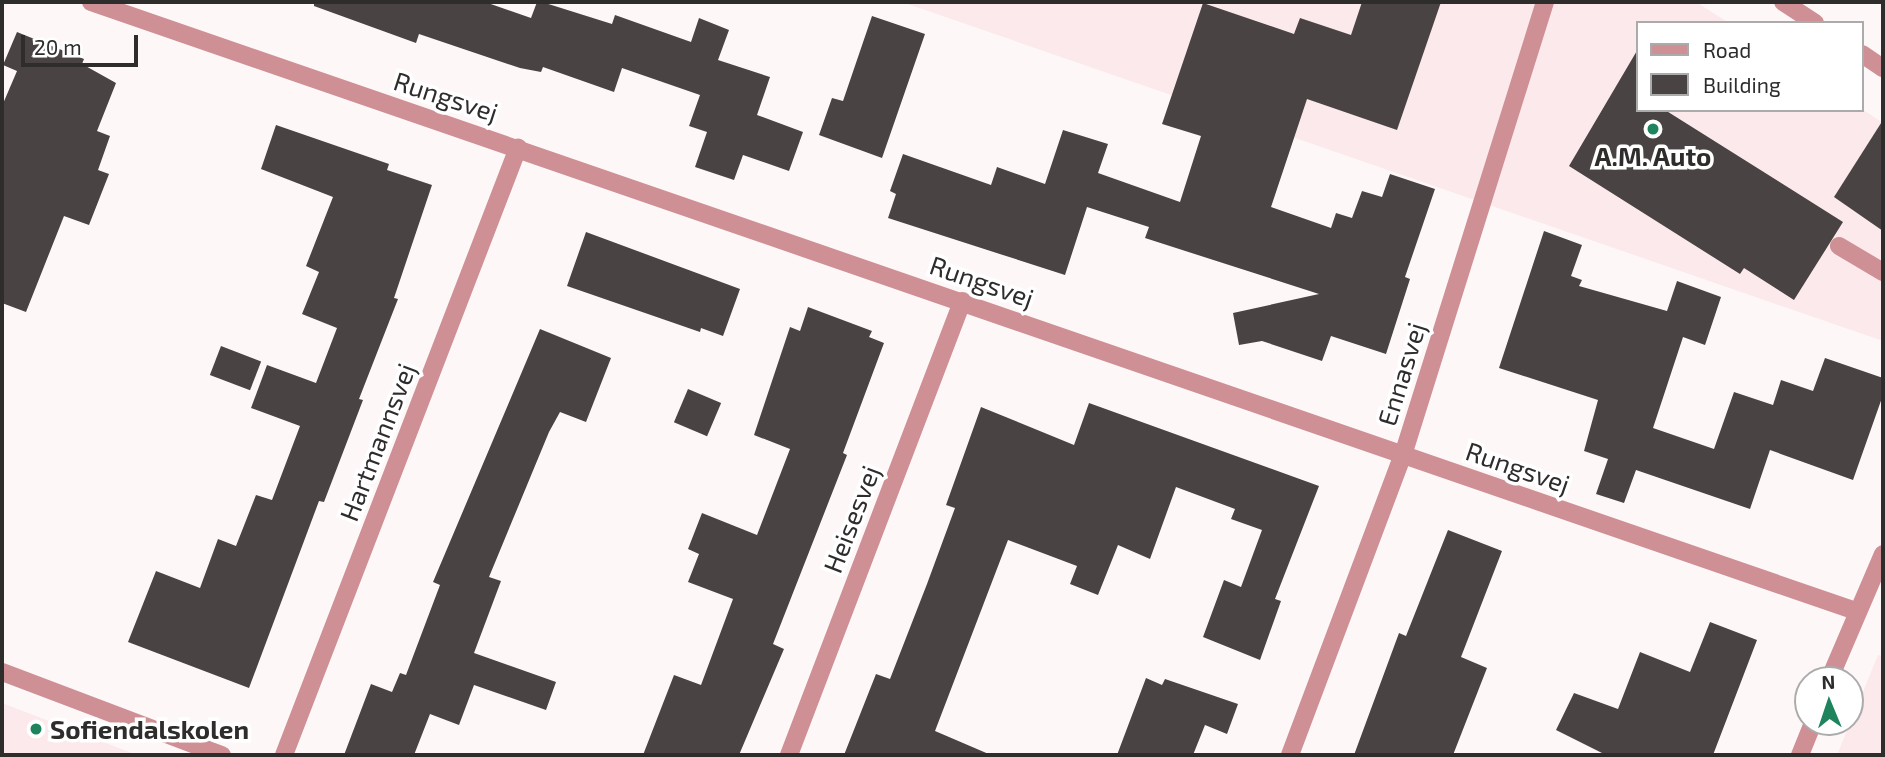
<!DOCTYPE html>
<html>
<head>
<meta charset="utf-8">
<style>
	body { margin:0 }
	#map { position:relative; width:1885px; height:757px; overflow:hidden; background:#fef7f8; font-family:"Exo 2",sans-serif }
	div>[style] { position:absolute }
	.built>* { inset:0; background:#fbe9eb }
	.building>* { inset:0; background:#494343; transform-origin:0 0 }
	.minor>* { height:18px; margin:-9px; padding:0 9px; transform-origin:9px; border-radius:9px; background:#ce8f95 }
	.dots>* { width:19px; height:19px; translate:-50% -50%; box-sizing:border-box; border:4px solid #fff; border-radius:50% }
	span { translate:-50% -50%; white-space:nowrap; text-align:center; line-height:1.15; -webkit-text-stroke:7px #fff; paint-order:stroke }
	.street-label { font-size:26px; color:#2f2c2c }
	.poi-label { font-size:26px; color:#2f2c2c; font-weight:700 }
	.left { translate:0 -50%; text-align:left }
	.frame { position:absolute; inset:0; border:4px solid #2f2c2c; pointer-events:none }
	.legend { position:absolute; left:1636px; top:21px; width:228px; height:91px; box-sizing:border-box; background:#fff; border:2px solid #acabab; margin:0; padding:9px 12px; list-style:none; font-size:21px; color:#2f2c2c }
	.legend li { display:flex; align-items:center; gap:14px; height:35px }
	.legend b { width:35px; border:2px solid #acabab }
	.north { position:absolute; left:1794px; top:666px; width:70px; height:70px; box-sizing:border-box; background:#fff; border:2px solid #acabab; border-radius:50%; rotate:358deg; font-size:19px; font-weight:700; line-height:28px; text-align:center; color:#2f2c2c }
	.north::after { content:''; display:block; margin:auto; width:24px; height:32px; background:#1f845e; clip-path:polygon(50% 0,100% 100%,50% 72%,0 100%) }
	.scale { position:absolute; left:21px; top:35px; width:117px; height:32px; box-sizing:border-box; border:4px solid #2f2c2c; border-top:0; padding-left:9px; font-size:21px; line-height:24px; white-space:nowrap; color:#2f2c2c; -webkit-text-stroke:5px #fff; paint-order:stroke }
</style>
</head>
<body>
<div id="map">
	<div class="built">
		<i style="clip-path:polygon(902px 2px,1696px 2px,1729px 23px,1638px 23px,1638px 110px,1862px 109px,1883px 123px,1883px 341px)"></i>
		<i style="clip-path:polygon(1878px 655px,1883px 656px,1883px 755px,1837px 755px)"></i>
		<i style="clip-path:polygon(2px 703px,137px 755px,2px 755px)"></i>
	</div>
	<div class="building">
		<i style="clip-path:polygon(314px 2px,485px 2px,531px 18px,537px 2px,542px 2px,612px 24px,615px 15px,691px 42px,699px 18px,729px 30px,718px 60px,770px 77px,757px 115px,803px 132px,789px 171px,743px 155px,734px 180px,695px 167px,707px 132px,689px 126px,700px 95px,622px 68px,614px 92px,543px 67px,541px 72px,520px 68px,419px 34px,416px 43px,314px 6px)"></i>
		<i style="clip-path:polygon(1362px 2px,1441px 2px,1397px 130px,1307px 99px,1271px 207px,1331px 228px,1336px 213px,1352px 218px,1362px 191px,1382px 197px,1390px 174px,1435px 189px,1405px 277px,1410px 279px,1386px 354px,1331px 336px,1322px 361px,1262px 341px,1239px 345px,1233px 313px,1319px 294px,1145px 238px,1149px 227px,1087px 207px,1065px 275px,888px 218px,896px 194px,890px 191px,903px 154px,991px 185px,997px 167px,1045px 184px,1063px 130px,1108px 144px,1098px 173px,1180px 202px,1201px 136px,1162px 124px,1203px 3px,1294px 34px,1300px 18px,1351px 35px)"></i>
		<i style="clip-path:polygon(872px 16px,925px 34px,882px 158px,819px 135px,832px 98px,843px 101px)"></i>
		<i style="clip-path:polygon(17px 32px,84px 59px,82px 64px,116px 83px,97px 131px,110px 136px,98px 170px,109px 174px,89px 225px,64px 216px,26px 312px,2px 303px,2px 106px,17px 71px,3px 65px)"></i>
		<i style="clip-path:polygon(1638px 49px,1638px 110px,1665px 110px,1843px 222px,1794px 300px,1744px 268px,1740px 274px,1569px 166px)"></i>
		<i style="clip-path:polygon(1883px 120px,1883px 231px,1834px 197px)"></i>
		<i style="clip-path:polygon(276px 125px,389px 164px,387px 170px,432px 185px,394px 298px,398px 299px,359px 399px,363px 400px,324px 502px,319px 501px,249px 688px,128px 642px,156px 571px,200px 588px,218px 539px,236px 546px,256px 495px,272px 500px,300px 426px,251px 408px,267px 365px,316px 383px,337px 328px,302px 314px,319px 272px,306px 266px,333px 197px,261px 169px)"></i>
		<i style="clip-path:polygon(1544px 231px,1582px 245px,1571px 276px,1582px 280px,1579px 286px,1667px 311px,1677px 281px,1721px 297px,1705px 345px,1683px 337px,1653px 428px,1714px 449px,1734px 392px,1773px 405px,1781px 380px,1813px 391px,1825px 358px,1883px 378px,1883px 395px,1853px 480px,1770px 450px,1750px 509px,1636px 470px,1624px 503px,1596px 494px,1608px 459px,1584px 451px,1598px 400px,1499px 368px)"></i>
		<i style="clip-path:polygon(586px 232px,740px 289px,723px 336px,701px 328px,700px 332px,567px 286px)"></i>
		<i style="clip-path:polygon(808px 307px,872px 331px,869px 337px,884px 343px,843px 453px,847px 455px,773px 644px,784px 649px,739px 755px,643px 755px,674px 675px,701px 685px,733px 599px,688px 582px,699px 554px,688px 549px,702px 513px,757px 535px,790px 449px,754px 435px,790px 327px,800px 331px)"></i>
		<i style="clip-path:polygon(540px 329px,611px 358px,586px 422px,560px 412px,549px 432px,489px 577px,501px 581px,474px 653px,556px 682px,546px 710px,474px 685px,459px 725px,430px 714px,414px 755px,344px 755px,371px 684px,392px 692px,400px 673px,406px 675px,440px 585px,433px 582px)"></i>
		<i style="left:221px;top:346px;width:43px;height:31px;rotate:21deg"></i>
		<i style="left:688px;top:389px;width:36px;height:36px;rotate:23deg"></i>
		<i style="clip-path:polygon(1089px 403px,1319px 486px,1275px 599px,1281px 601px,1260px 660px,1203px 637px,1224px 580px,1241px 587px,1262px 530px,1231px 519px,1235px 509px,1176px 487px,1150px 559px,1118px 545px,1098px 595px,1070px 584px,1077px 566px,1008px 540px,935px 731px,991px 755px,844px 755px,876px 674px,890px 679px,927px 584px,955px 508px,946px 505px,981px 407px,1074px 445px)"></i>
		<i style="clip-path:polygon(1448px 530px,1502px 551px,1461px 657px,1487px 668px,1453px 755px,1354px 755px,1399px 633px,1406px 636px)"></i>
		<i style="clip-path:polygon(1710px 622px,1757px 640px,1713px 755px,1606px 755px,1556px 730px,1574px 693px,1618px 709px,1640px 652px,1690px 672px)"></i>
		<i style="clip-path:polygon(1146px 678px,1162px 685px,1165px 679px,1238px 704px,1227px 734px,1205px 725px,1193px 755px,1117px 755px)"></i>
	</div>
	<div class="minor">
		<i style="left:91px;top:2px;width:1867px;rotate:19.04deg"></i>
		<i style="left:1783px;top:2px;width:38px;rotate:33deg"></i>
		<i style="left:1862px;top:54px;width:25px;rotate:34deg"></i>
		<i style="left:1839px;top:246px;width:51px;rotate:30.6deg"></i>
		<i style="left:2px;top:672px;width:235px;rotate:20.7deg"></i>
		<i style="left:1829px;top:680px;width:137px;rotate:-66.8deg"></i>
		<i style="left:284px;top:755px;width:651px;rotate:-68.92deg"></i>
		<i style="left:789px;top:755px;width:486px;rotate:-69.1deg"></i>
		<i style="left:1290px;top:755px;width:321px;rotate:-69.4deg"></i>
		<i style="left:1403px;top:455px;width:475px;rotate:-72.6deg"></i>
		<i style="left:1800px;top:755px;width:35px;rotate:-68deg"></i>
	</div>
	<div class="dots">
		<i style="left:1653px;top:129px;background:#1f845e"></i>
		<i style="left:36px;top:729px;background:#1f845e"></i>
	</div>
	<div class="street-label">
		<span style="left:446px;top:96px;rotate:18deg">Rungsvej</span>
		<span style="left:982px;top:281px;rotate:19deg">Rungsvej</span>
		<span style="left:1401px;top:374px;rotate:-73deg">Ennasvej</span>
		<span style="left:377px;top:442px;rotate:-69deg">Hartmannsvej</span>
		<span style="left:1518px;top:467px;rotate:19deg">Rungsvej</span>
		<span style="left:851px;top:519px;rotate:-69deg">Heisesvej</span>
	</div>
	<div class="poi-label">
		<span style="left:1653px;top:156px">A.M. Auto</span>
		<span class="left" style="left:50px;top:729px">Sofiendalskolen</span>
	</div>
	<div class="frame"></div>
	<ul class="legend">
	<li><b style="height:9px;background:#ce8f95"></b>Road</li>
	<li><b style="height:19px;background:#494343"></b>Building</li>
	</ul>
	<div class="north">N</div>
	<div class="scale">20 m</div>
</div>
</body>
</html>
